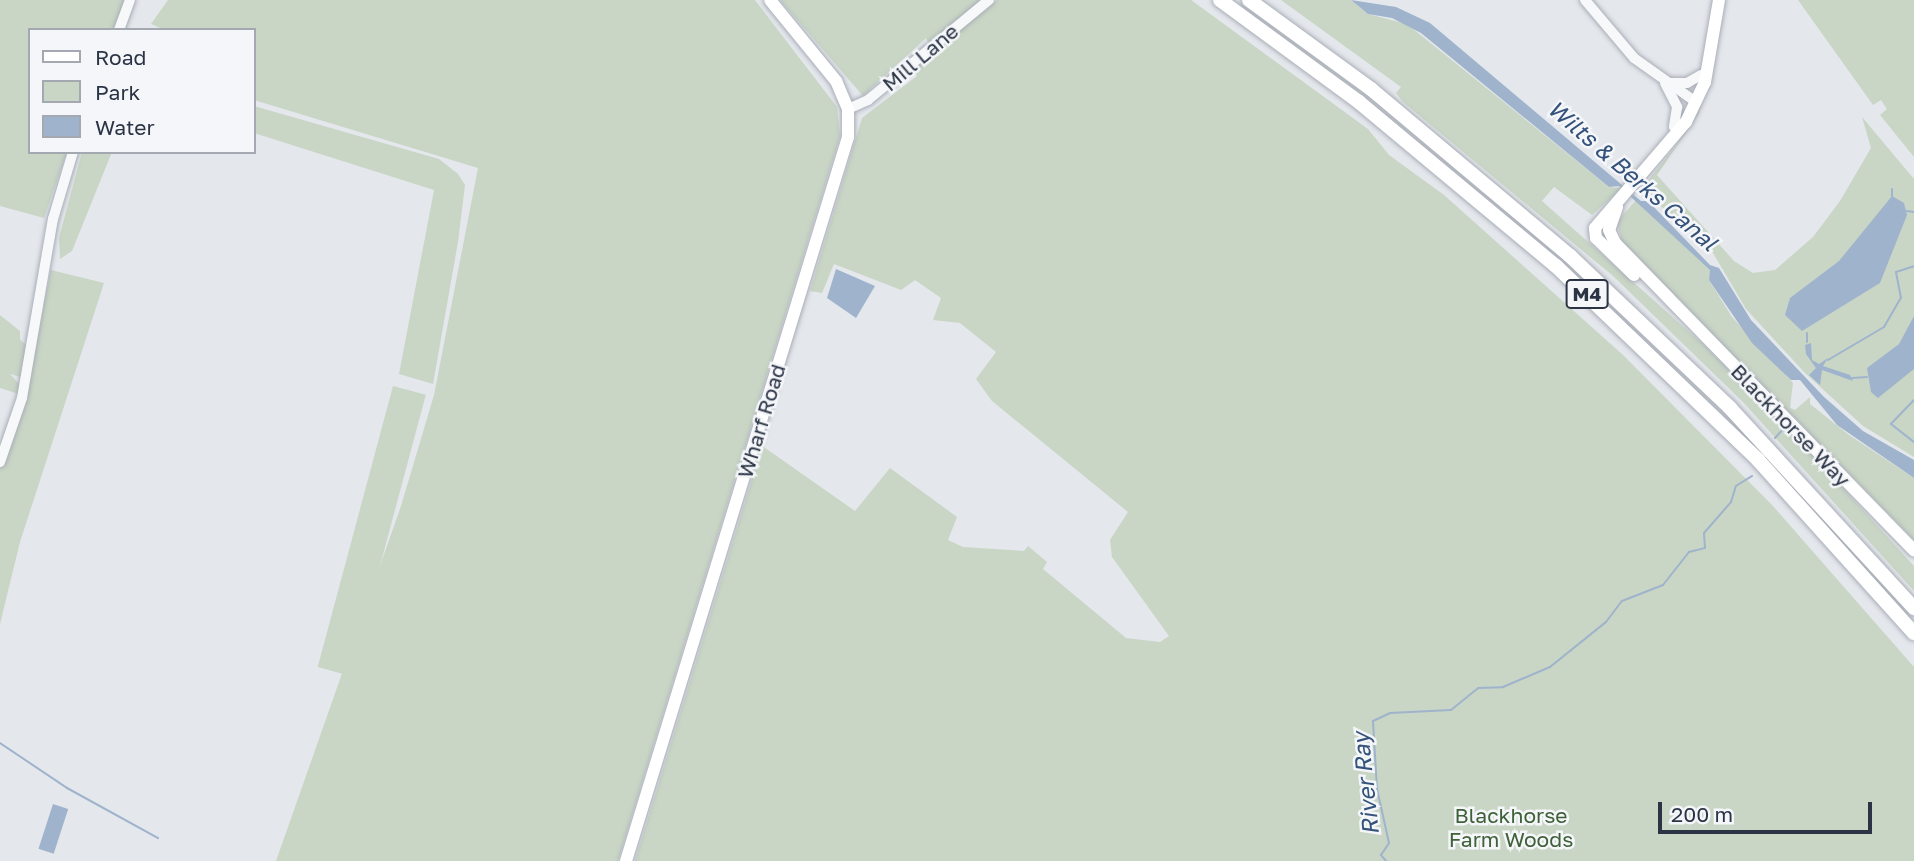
<!DOCTYPE html>
<html>
<head>
<meta charset="utf-8">
<style>
	body { margin:0 }
	#map { position:relative; width:1914px; height:861px; overflow:hidden; background:#e4e7ec; font-family:"Golos Text",sans-serif }
	div>[style] { position:absolute }
	.green>* { inset:0; background:#c9d6c5; transform-origin:0 0 }
	.water>* { inset:0; background:#9fb4cc; transform-origin:0 0 }
	.stream>* { height:2px; margin:-1px; padding:0 1px; transform-origin:1px; border-radius:1px; background:#9fb4cc }
	.roads { filter:drop-shadow(0 0 2px #a9aeb7) drop-shadow(0 0 2px #a9aeb7) }
	.minor>* { height:10px; margin:-5px; padding:0 5px; transform-origin:5px; border-radius:5px; background:#f7f8fa }
	.major>* { height:12px; margin:-6px; padding:0 6px; transform-origin:6px; border-radius:6px; background:#fff }
	.highway>* { height:14px; margin:-7px; padding:0 7px; transform-origin:7px; border-radius:7px; background:#fff }
	span { translate:-50% -50%; white-space:nowrap; text-align:center; line-height:1.15; -webkit-text-stroke:5px #f4f6f9; paint-order:stroke }
	.shield-label span { padding:2px 5px; background:#f4f6f9; border:2px solid; border-radius:5px; -webkit-text-stroke-width:0 }
	.shield-label { font-size:19px; color:#2b3445; font-weight:700 }
	.street-label { font-size:21px; color:#2b3445 }
	.park-label { font-size:21px; color:#3f6138 }
	.water-label { font-size:23px; color:#34527a; font-style:italic }
	.legend { position:absolute; left:28px; top:28px; width:228px; height:126px; box-sizing:border-box; background:#f4f6f9; border:2px solid #a4a8b1; margin:0; padding:9px 12px; list-style:none; font-size:21px; color:#2b3445 }
	.legend li { display:flex; align-items:center; gap:14px; height:35px }
	.legend b { width:35px; border:2px solid #a4a8b1 }
	.scale { position:absolute; left:1658px; top:802px; width:214px; height:32px; box-sizing:border-box; border:4px solid #2b3445; border-top:0; padding-left:9px; font-size:21px; line-height:24px; white-space:nowrap; color:#2b3445; -webkit-text-stroke:5px #f4f6f9; paint-order:stroke }
</style>
</head>
<body>
<div id="map">
	<div class="green">
		<i style="clip-path:polygon(0 0,125px 0,113px 30px,30px 30px,30px 152px,67px 152px,44px 218px,0 206px)"></i>
		<i style="clip-path:polygon(168px 0,755px 0,837px 107px,840px 136px,618px 861px,276px 861px,401px 506px,434px 395px,478px 168px,254px 100px,254px 30px,165px 30px,151px 24px)"></i>
		<i style="clip-path:polygon(780px 0,981px 0,929px 44px,926px 38px,863px 96px)"></i>
		<i style="clip-path:polygon(997px 0,1191px 0,1368px 129px,1389px 155px,1444px 195px,1623px 355px,1773px 506px,1914px 667px,1914px 861px,635px 861px,760px 453px,758px 443px,855px 511px,890px 468px,957px 517px,948px 540px,963px 547px,1024px 551px,1028px 546px,1047px 562px,1043px 569px,1126px 638px,1160px 642px,1169px 636px,1112px 557px,1110px 540px,1128px 512px,992px 401px,976px 379px,996px 352px,960px 323px,933px 320px,941px 298px,915px 280px,901px 290px,834px 264px,822px 293px,810px 291px,862px 118px,917px 76px,914px 68px)"></i>
		<i style="clip-path:polygon(1281px 0,1351px 0,1368px 14px,1407px 24px,1609px 187px,1622px 188px,1592px 215px,1554px 187px,1542px 201px,1704px 345px,1797px 438px,1914px 566px,1914px 591px,1743px 402px,1613px 276px,1403px 102px,1396px 93px,1401px 87px)"></i>
		<i style="clip-path:polygon(1798px 0,1914px 0,1914px 157px,1880px 115px,1887px 109px,1881px 100px,1873px 105px)"></i>
		<i style="clip-path:polygon(1703px 97px,1699px 114px,1657px 175px,1734px 261px,1753px 273px,1775px 270px,1813px 237px,1840px 201px,1871px 148px,1862px 117px,1914px 179px,1914px 457px,1863px 426px,1805px 373px,1746px 309px,1703px 236px,1643px 194px,1653px 179px,1639px 192px,1678px 143px)"></i>
		<i style="clip-path:polygon(254px 106px,439px 159px,458px 174px,465px 185px,458px 242px,433px 384px,399px 374px,434px 190px,254px 133px)"></i>
		<i style="clip-path:polygon(82px 152px,112px 152px,72px 251px,60px 259px,59px 238px)"></i>
		<i style="clip-path:polygon(1636px 200px,1711px 270px,1709px 280px,1732px 317px,1793px 383px,1790px 408px,1795px 410px,1810px 397px,1810px 404px,1849px 435px,1914px 478px,1914px 540px,1622px 241px,1617px 222px)"></i>
		<i style="clip-path:polygon(51px 270px,104px 283px,20px 542px,0 624px,0 469px,24px 403px)"></i>
		<i style="clip-path:polygon(0 315px,20px 331px,20px 340px,28px 346px,21px 377px,10px 374px,21px 386px,19px 394px,0 388px)"></i>
		<i style="left:393px;top:386px;width:34px;height:291px;rotate:15deg"></i>
	</div>
	<div class="water">
		<i style="clip-path:polygon(1351px 0,1396px 7px,1430px 23px,1641px 201px,1648px 201px,1710px 265px,1719px 268px,1751px 320px,1824px 397px,1863px 431px,1914px 460px,1914px 478px,1837px 425px,1800px 380px,1791px 380px,1752px 343px,1709px 280px,1710px 270px,1619px 186px,1609px 187px,1421px 33px,1392px 18px,1368px 14px)"></i>
		<i style="clip-path:polygon(1892px 196px,1904px 203px,1907px 215px,1880px 283px,1802px 331px,1785px 315px,1790px 298px,1839px 261px)"></i>
		<i style="clip-path:polygon(836px 269px,875px 286px,856px 318px,827px 298px)"></i>
		<i style="clip-path:polygon(1914px 316px,1914px 369px,1878px 398px,1871px 392px,1867px 368px,1899px 344px)"></i>
		<i style="clip-path:polygon(1811px 343px,1812px 360px,1819px 364px,1828px 358px,1823px 366px,1850px 375px,1853px 381px,1822px 370px,1820px 385px,1809px 375px,1816px 368px,1806px 354px,1805px 345px)"></i>
		<i style="left:53px;top:804px;width:16px;height:47px;rotate:18deg"></i>
	</div>
	<div class="stream">
		<i style="left:1892px;top:189px;width:7px;rotate:90deg"></i>
		<i style="left:1907px;top:211px;width:7px;rotate:8deg"></i>
		<i style="left:1807px;top:333px;width:9px;rotate:90deg"></i>
		<i style="left:1828px;top:360px;width:65px;rotate:-30.5deg"></i>
		<i style="left:1884px;top:327px;width:34px;rotate:-60deg"></i>
		<i style="left:1901px;top:298px;width:26px;rotate:-101deg"></i>
		<i style="left:1896px;top:272px;width:19px;rotate:-18deg"></i>
		<i style="left:1852px;top:378px;width:15px;rotate:-4deg"></i>
		<i style="left:1914px;top:400px;width:33px;rotate:134deg"></i>
		<i style="left:1891px;top:424px;width:29px;rotate:38deg"></i>
		<i style="left:1775px;top:438px;width:15px;rotate:-48deg"></i>
		<i style="left:0;top:743px;width:81px;rotate:33.9deg"></i>
		<i style="left:67px;top:788px;width:104px;rotate:28.8deg"></i>
		<i style="left:1386px;top:861px;width:8px;rotate:-130deg"></i>
		<i style="left:1381px;top:855px;width:14px;rotate:-56deg"></i>
		<i style="left:1389px;top:843px;width:55px;rotate:-102.5deg"></i>
		<i style="left:1377px;top:789px;width:68px;rotate:-93.4deg"></i>
		<i style="left:1373px;top:721px;width:19px;rotate:-25deg"></i>
		<i style="left:1390px;top:713px;width:61px;rotate:-2.8deg"></i>
		<i style="left:1451px;top:710px;width:35px;rotate:-39deg"></i>
		<i style="left:1478px;top:688px;width:25px;rotate:-2deg"></i>
		<i style="left:1503px;top:687px;width:51px;rotate:-23.1deg"></i>
		<i style="left:1550px;top:667px;width:72px;rotate:-38.8deg"></i>
		<i style="left:1606px;top:622px;width:26px;rotate:-53deg"></i>
		<i style="left:1622px;top:601px;width:44px;rotate:-21.3deg"></i>
		<i style="left:1663px;top:585px;width:42px;rotate:-51.8deg"></i>
		<i style="left:1689px;top:552px;width:16px;rotate:-14deg"></i>
		<i style="left:1705px;top:548px;width:15px;rotate:-94deg"></i>
		<i style="left:1704px;top:533px;width:41px;rotate:-48.9deg"></i>
		<i style="left:1731px;top:502px;width:17px;rotate:-73deg"></i>
		<i style="left:1736px;top:486px;width:19px;rotate:-32deg"></i>
	</div>
	<div class="roads">
		<div class="minor">
			<i style="left:1585px;top:0;width:76px;rotate:49.8deg"></i>
			<i style="left:1634px;top:58px;width:76px;rotate:35.4deg"></i>
			<i style="left:119px;top:30px;width:32px;rotate:-70deg"></i>
			<i style="left:1665px;top:83px;width:22px"></i>
			<i style="left:1687px;top:83px;width:16px;rotate:-30deg"></i>
			<i style="left:1666px;top:85px;width:25px;rotate:63deg"></i>
			<i style="left:1677px;top:107px;width:20px;rotate:99deg"></i>
			<i style="left:848px;top:109px;width:22px;rotate:-24deg"></i>
			<i style="left:868px;top:100px;width:157px;rotate:-39.6deg"></i>
			<i style="left:0;top:462px;width:68px;rotate:-71deg"></i>
			<i style="left:22px;top:398px;width:182px;rotate:-80.2deg"></i>
			<i style="left:53px;top:219px;width:70px;rotate:-73.4deg"></i>
		</div>
		<div class="major">
			<i style="left:1617px;top:207px;width:24px;rotate:109deg"></i>
			<i style="left:1609px;top:230px;width:14px;rotate:65deg"></i>
			<i style="left:1615px;top:243px;width:429px;rotate:45.8deg"></i>
			<i style="left:1634px;top:275px;width:53px;rotate:-135.8deg"></i>
			<i style="left:1596px;top:238px;width:10px;rotate:-96deg"></i>
			<i style="left:1595px;top:228px;width:140px;rotate:-49.4deg"></i>
			<i style="left:1686px;top:122px;width:44px;rotate:-64.6deg"></i>
			<i style="left:1705px;top:82px;width:83px;rotate:-80.3deg"></i>
			<i style="left:626px;top:861px;width:757px;rotate:-72.95deg"></i>
			<i style="left:848px;top:137px;width:28px;rotate:-90deg"></i>
			<i style="left:848px;top:109px;width:30px;rotate:-113deg"></i>
			<i style="left:836px;top:81px;width:104px;rotate:-129.2deg"></i>
		</div>
		<div class="highway">
			<i style="left:1220px;top:0;width:172px;rotate:36.3deg"></i>
			<i style="left:1359px;top:102px;width:256px;rotate:39.8deg"></i>
			<i style="left:1556px;top:266px;width:280px;rotate:43.8deg"></i>
			<i style="left:1758px;top:460px;width:233px;rotate:48deg"></i>
			<i style="left:1249px;top:0;width:151px;rotate:36.1deg"></i>
			<i style="left:1371px;top:89px;width:260px;rotate:40deg"></i>
			<i style="left:1570px;top:256px;width:221px;rotate:43.5deg"></i>
			<i style="left:1730px;top:408px;width:272px;rotate:47.4deg"></i>
		</div>
	</div>
	<div class="shield-label">
		<span style="left:1587px;top:294px">M4</span>
	</div>
	<div class="street-label">
		<span style="left:920px;top:57px;rotate:-40deg">Mill Lane</span>
		<span style="left:761px;top:421px;rotate:-73deg">Wharf Road</span>
		<span style="left:1791px;top:425px;rotate:46deg">Blackhorse Way</span>
	</div>
	<div class="park-label">
		<span style="left:1511px;top:827px">Blackhorse<br>Farm Woods</span>
	</div>
	<div class="water-label">
		<span style="left:1633px;top:175px;rotate:41deg">Wilts &amp; Berks Canal</span>
		<span style="left:1365px;top:784px;rotate:-96deg">River Ray</span>
	</div>
	<ul class="legend">
	<li><b style="height:9px;background:#fff"></b>Road</li>
	<li><b style="height:19px;background:#c9d6c5"></b>Park</li>
	<li><b style="height:19px;background:#9fb4cc"></b>Water</li>
	</ul>
	<div class="scale">200 m</div>
</div>
</body>
</html>
